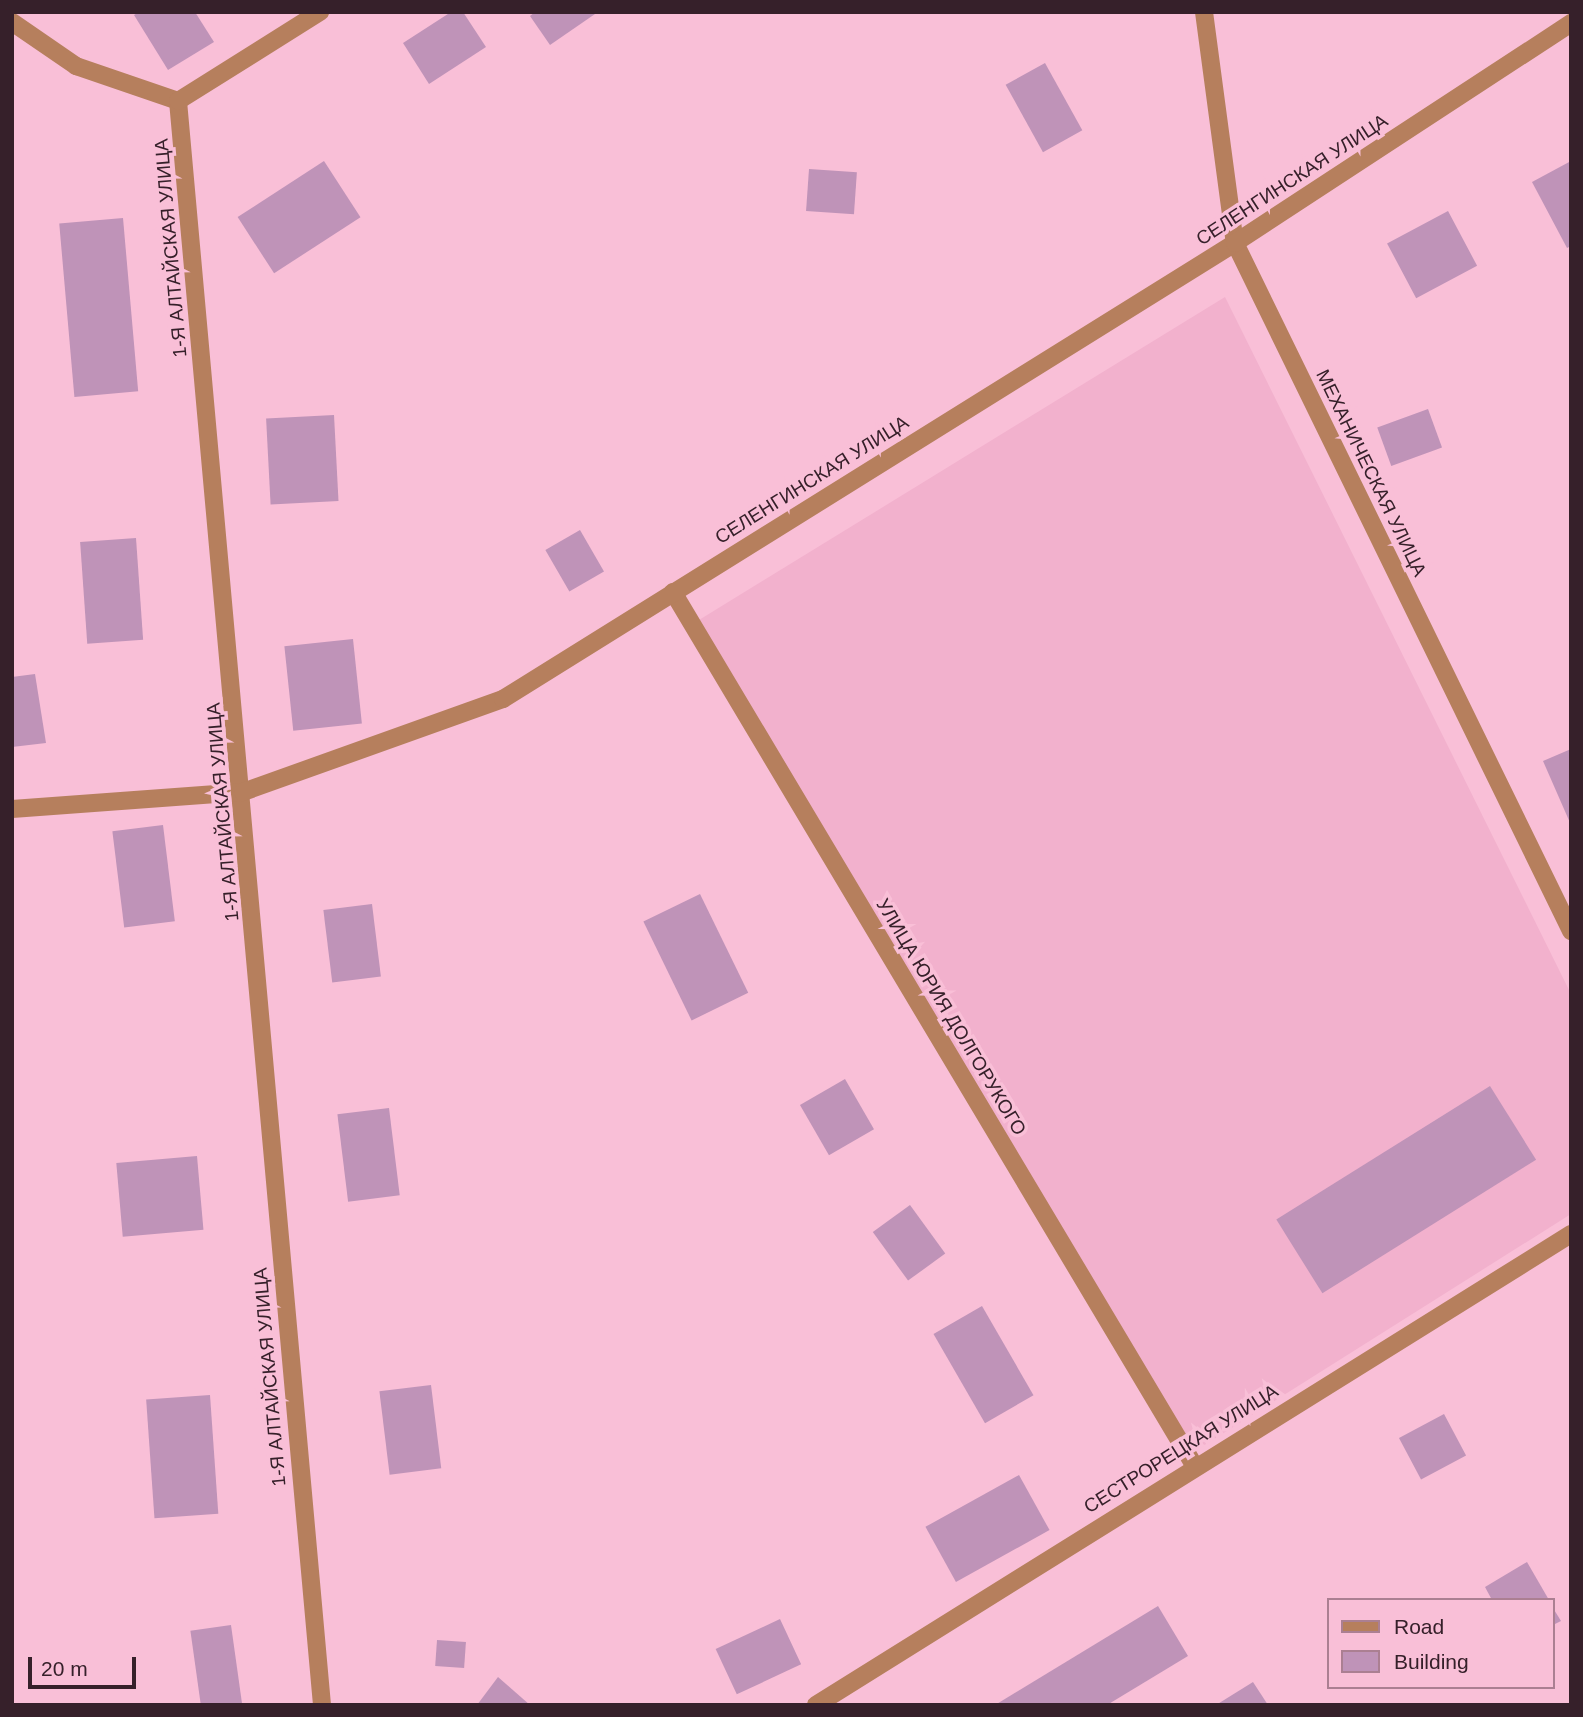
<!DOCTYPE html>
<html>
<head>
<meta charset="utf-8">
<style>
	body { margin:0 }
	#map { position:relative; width:1583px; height:1717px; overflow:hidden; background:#f9bfd7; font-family:Helvetica,sans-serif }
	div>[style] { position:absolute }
	.built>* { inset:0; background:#f2b1cd }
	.building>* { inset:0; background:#bf93b8; transform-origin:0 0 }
	.street>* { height:18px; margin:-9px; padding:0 9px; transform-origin:9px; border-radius:9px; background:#b67f5d }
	span { translate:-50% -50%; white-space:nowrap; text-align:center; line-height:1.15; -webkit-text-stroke:7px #f9bfd7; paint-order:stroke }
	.street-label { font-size:19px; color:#36202a }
	.frame { position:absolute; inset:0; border:14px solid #36202a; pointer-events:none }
	.legend { position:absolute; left:1327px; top:1598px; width:228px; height:91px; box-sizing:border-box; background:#f9bfd7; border:2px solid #ab7f92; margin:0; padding:9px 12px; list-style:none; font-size:21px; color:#36202a }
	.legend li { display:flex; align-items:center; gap:14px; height:35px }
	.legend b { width:35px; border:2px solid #ab7f92 }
	.scale { position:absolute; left:28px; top:1657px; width:108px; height:32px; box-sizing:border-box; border:4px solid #36202a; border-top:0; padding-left:9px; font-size:21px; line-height:24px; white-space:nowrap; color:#36202a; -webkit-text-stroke:5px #f9bfd7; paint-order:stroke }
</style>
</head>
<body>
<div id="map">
	<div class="built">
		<i style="clip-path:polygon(1225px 297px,1571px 994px,1571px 1214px,1195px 1451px,699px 620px)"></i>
	</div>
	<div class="building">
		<i style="clip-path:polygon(139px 12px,195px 12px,214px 42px,168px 70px,134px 15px)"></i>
		<i style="clip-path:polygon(451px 12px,463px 12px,486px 47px,429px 84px,403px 43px)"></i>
		<i style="clip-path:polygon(535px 12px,594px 12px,595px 14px,550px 45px,530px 16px)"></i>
		<i style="left:1045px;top:63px;width:77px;height:45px;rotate:61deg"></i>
		<i style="left:324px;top:161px;width:67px;height:103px;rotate:57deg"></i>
		<i style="clip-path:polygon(1571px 161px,1571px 246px,1567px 248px,1532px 182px)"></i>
		<i style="left:809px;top:169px;width:48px;height:42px;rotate:4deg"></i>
		<i style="left:1448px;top:211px;width:62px;height:69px;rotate:62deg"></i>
		<i style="left:123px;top:218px;width:174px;height:64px;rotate:85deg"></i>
		<i style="left:1428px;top:409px;width:41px;height:54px;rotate:70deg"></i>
		<i style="left:334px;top:415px;width:86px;height:68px;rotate:87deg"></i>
		<i style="left:580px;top:530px;width:48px;height:40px;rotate:60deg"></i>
		<i style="left:136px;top:538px;width:102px;height:56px;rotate:86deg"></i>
		<i style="left:353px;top:639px;width:85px;height:69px;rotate:84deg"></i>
		<i style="clip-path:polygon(35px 674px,46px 743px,12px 747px,12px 677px)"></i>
		<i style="clip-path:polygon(1571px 749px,1571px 825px,1543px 761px)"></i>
		<i style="left:163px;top:825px;width:97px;height:51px;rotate:83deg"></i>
		<i style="left:700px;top:894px;width:110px;height:63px;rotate:64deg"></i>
		<i style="left:372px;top:904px;width:73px;height:49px;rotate:83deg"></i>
		<i style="left:845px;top:1079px;width:58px;height:52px;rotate:60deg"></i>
		<i style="left:1490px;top:1086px;width:87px;height:252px;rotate:58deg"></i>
		<i style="left:389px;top:1108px;width:88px;height:52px;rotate:83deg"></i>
		<i style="left:197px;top:1156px;width:74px;height:81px;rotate:85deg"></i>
		<i style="left:910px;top:1205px;width:60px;height:46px;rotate:54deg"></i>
		<i style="left:982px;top:1306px;width:103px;height:56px;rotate:60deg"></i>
		<i style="left:431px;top:1385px;width:84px;height:52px;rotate:83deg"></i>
		<i style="left:210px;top:1395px;width:119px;height:64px;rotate:86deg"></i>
		<i style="left:1444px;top:1414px;width:47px;height:51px;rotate:62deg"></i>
		<i style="left:1019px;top:1475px;width:63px;height:107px;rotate:61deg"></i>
		<i style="clip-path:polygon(1527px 1562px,1549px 1600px,1492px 1600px,1485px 1587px)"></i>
		<i style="clip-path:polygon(1158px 1606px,1188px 1656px,1107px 1705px,995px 1705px)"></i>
		<i style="clip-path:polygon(1553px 1608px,1561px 1621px,1553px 1625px)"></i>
		<i style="left:780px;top:1619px;width:50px;height:71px;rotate:65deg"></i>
		<i style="left:231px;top:1625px;width:81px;height:41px;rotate:82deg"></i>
		<i style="left:437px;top:1640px;width:29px;height:26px;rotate:4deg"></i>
		<i style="clip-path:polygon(498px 1677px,530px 1705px,477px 1705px)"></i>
		<i style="clip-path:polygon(1253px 1682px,1268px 1705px,1216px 1705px)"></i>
	</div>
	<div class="street">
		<i style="left:1204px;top:12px;width:233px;rotate:82.4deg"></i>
		<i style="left:1235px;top:243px;width:766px;rotate:63.97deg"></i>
		<i style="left:12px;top:22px;width:78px;rotate:34.5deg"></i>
		<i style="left:76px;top:66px;width:108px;rotate:18.9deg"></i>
		<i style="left:178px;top:101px;width:1610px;rotate:84.87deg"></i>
		<i style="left:178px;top:101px;width:168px;rotate:-32.1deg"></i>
		<i style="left:673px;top:592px;width:1017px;rotate:59.17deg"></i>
		<i style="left:12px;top:809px;width:232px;rotate:-4.2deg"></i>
		<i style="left:243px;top:792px;width:276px;rotate:-19.7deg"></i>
		<i style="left:503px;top:699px;width:862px;rotate:-31.92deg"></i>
		<i style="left:1235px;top:243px;width:402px;rotate:-33.2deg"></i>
		<i style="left:816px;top:1705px;width:890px;rotate:-31.96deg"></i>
	</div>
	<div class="street-label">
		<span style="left:1292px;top:180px;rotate:-33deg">СЕЛЕНГИНСКАЯ УЛИЦА</span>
		<span style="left:171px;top:248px;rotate:-95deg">1-Я АЛТАЙСКАЯ УЛИЦА</span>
		<span style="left:1371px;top:473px;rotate:64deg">МЕХАНИЧЕСКАЯ УЛИЦА</span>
		<span style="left:812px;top:480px;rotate:-32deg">СЕЛЕНГИНСКАЯ УЛИЦА</span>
		<span style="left:223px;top:812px;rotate:-95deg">1-Я АЛТАЙСКАЯ УЛИЦА</span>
		<span style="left:951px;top:1017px;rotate:59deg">УЛИЦА ЮРИЯ ДОЛГОРУКОГО</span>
		<span style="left:270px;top:1377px;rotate:-95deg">1-Я АЛТАЙСКАЯ УЛИЦА</span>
		<span style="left:1181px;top:1449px;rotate:-32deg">СЕСТРОРЕЦКАЯ УЛИЦА</span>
	</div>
	<div class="frame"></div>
	<ul class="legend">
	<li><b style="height:9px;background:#b67f5d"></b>Road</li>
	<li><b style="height:19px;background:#bf93b8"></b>Building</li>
	</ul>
	<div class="scale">20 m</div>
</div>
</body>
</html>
